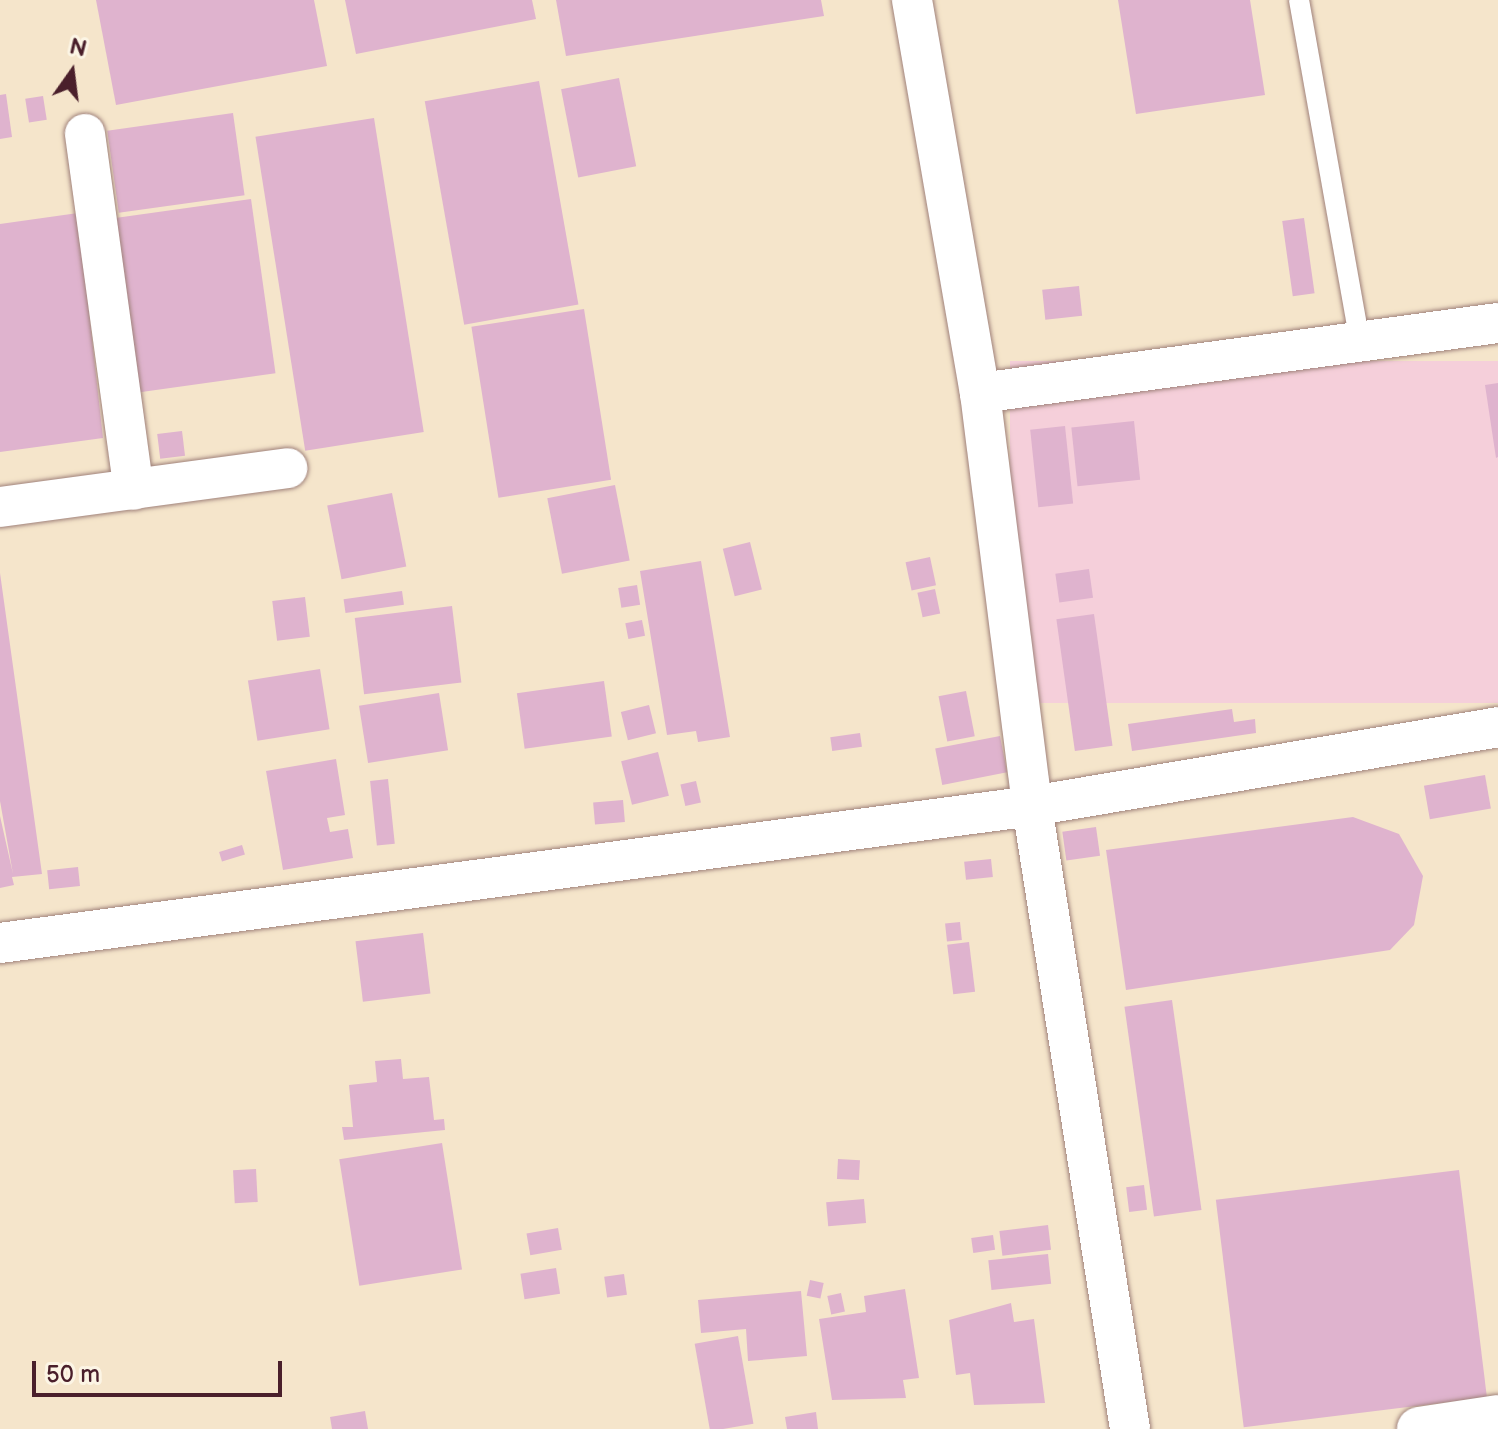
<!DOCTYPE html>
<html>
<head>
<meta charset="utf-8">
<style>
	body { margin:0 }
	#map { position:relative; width:1498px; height:1429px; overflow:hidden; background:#f5e5cb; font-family:"Balsamiq Sans",sans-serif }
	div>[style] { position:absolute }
	.built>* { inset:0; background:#f5cfda; transform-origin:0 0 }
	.building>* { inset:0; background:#dfb3ce; transform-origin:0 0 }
	.roads { filter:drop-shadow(0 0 2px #a0827b) drop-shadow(0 0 2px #a0827b) }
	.lane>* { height:20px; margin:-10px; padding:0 10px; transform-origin:10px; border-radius:10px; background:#fff }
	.street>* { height:40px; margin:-20px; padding:0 20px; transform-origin:20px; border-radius:20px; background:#fff }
	.secondary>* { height:44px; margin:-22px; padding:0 22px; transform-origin:22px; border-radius:22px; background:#fff }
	span { translate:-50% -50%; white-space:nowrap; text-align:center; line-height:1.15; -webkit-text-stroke:6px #fcf5e5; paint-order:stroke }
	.north { position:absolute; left:32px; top:32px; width:80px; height:80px; -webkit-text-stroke:6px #fcf5e5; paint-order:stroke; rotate:14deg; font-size:22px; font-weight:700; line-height:32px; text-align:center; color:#4a1f2b }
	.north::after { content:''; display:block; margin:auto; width:28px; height:36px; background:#4a1f2b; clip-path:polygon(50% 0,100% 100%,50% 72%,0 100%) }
	.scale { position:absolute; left:32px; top:1361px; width:250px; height:36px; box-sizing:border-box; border:4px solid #4a1f2b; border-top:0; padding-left:10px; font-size:24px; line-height:28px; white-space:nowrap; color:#4a1f2b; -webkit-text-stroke:6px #fcf5e5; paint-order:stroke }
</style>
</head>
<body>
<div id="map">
	<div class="built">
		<i style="left:1498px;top:361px;width:342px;height:488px;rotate:90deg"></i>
	</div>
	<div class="building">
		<i style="clip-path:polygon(96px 0,314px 0,327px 66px,116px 105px)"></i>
		<i style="clip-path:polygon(345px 0,532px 0,536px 19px,356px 54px)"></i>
		<i style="clip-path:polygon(556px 0,821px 0,824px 16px,566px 56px)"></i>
		<i style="clip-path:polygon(1118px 0,1250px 0,1265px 95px,1136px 114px)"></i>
		<i style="left:619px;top:78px;width:90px;height:59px;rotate:79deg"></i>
		<i style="left:539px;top:81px;width:227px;height:116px;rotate:80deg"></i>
		<i style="clip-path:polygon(6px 94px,12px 137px,0 139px,0 95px)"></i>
		<i style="left:43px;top:96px;width:24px;height:18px;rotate:81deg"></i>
		<i style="left:233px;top:113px;width:83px;height:127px;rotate:82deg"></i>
		<i style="left:374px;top:118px;width:318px;height:120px;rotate:81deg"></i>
		<i style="left:251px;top:199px;width:176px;height:137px;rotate:82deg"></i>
		<i style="clip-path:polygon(78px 213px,103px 438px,0 452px,0 224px)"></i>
		<i style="left:1304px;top:218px;width:76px;height:22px;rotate:82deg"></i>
		<i style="left:1079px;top:286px;width:30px;height:37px;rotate:84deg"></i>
		<i style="left:584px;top:309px;width:173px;height:114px;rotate:81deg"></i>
		<i style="clip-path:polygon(1498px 383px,1498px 457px,1496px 458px,1485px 385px)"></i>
		<i style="left:1134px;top:421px;width:59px;height:63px;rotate:84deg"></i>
		<i style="left:1065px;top:426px;width:78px;height:35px;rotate:84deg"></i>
		<i style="left:182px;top:431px;width:25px;height:25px;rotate:83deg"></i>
		<i style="left:615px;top:485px;width:77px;height:69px;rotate:79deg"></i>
		<i style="left:392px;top:493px;width:75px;height:66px;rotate:79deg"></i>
		<i style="left:750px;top:542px;width:49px;height:28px;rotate:76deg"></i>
		<i style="left:930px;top:557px;width:29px;height:25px;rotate:78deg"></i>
		<i style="clip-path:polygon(701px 561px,730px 737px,698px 742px,696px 731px,667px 735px,640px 571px)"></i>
		<i style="left:1089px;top:569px;width:29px;height:34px;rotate:82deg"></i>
		<i style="clip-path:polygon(0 573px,42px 874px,12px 877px,14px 885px,0 888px,0 816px,13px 874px,0 801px)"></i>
		<i style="left:637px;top:585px;width:20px;height:19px;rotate:81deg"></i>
		<i style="left:935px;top:589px;width:25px;height:18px;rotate:78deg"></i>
		<i style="left:402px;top:591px;width:14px;height:59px;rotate:82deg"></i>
		<i style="left:305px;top:597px;width:40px;height:33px;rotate:83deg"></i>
		<i style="left:452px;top:606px;width:77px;height:98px;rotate:83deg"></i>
		<i style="left:1094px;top:614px;width:133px;height:38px;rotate:82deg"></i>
		<i style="left:642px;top:620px;width:16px;height:17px;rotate:79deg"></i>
		<i style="left:320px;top:669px;width:61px;height:73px;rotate:81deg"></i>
		<i style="left:604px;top:681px;width:56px;height:88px;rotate:82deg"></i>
		<i style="left:966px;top:691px;width:46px;height:28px;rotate:79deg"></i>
		<i style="left:439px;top:693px;width:58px;height:81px;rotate:81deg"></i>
		<i style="left:649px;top:705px;width:29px;height:29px;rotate:76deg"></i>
		<i style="clip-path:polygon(1232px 709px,1234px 722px,1255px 719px,1256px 733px,1132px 751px,1128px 724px)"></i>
		<i style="left:860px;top:733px;width:14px;height:30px;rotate:82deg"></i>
		<i style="left:1000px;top:736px;width:37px;height:66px;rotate:79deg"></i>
		<i style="left:658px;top:752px;width:45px;height:38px;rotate:76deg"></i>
		<i style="clip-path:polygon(336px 759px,345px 815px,327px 818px,330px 832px,348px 829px,353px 858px,283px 870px,266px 771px)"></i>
		<i style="left:1485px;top:775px;width:34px;height:62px;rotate:80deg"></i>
		<i style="left:388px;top:779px;width:65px;height:18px;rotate:84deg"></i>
		<i style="left:696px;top:781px;width:22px;height:16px;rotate:77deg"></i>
		<i style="left:623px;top:800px;width:22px;height:30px;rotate:85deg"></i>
		<i style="clip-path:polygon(1353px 817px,1399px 834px,1423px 876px,1414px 925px,1390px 950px,1126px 990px,1106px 850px)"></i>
		<i style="left:1096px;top:827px;width:29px;height:34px;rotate:82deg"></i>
		<i style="left:242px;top:845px;width:10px;height:24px;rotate:73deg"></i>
		<i style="left:991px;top:859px;width:18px;height:27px;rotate:84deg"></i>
		<i style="left:78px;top:867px;width:19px;height:31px;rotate:84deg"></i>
		<i style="left:960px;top:922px;width:18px;height:15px;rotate:84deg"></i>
		<i style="left:423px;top:933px;width:61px;height:68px;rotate:83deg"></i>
		<i style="left:969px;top:942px;width:50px;height:22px;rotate:83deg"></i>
		<i style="left:1172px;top:1000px;width:212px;height:48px;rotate:82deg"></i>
		<i style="clip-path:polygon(401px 1059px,403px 1079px,429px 1077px,434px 1120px,444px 1119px,445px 1130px,344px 1140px,342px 1127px,353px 1127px,349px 1085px,377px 1082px,375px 1061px)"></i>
		<i style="left:442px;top:1143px;width:128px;height:104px;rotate:81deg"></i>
		<i style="left:838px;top:1159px;width:22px;height:20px;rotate:3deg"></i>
		<i style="left:256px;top:1169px;width:33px;height:23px;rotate:87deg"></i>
		<i style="left:1459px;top:1170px;width:229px;height:245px;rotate:83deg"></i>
		<i style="left:1144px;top:1185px;width:25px;height:18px;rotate:83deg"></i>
		<i style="left:864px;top:1199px;width:24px;height:38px;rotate:85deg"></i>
		<i style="left:1048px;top:1225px;width:25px;height:49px;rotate:83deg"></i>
		<i style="left:558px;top:1228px;width:22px;height:32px;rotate:80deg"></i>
		<i style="left:993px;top:1235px;width:15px;height:22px;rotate:82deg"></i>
		<i style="left:1048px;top:1254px;width:30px;height:60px;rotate:84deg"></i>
		<i style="left:556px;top:1268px;width:26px;height:36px;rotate:81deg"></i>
		<i style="left:624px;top:1274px;width:21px;height:20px;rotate:82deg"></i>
		<i style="left:810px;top:1280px;width:14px;height:16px;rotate:12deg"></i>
		<i style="clip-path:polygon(905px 1289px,919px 1378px,903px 1380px,906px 1398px,832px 1400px,819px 1319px,866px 1312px,864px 1296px)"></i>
		<i style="clip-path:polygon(801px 1291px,807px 1356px,748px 1361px,746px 1329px,701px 1333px,698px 1300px)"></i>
		<i style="left:841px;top:1293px;width:19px;height:14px;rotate:78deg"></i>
		<i style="clip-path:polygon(1011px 1303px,1014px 1322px,1034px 1319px,1045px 1403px,974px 1405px,970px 1373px,956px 1375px,949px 1320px)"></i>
		<i style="left:738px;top:1336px;width:89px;height:44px;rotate:80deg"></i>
		<i style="clip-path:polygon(365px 1411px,368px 1429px,332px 1429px,330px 1417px)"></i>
		<i style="clip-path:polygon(816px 1412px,818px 1429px,787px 1429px,785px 1417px)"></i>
	</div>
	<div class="roads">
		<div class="lane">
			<i style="left:1299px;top:0;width:347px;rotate:79.9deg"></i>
		</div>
		<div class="street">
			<i style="left:912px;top:0;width:399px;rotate:80.2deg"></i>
			<i style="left:980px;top:393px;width:416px;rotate:82.8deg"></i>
			<i style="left:1032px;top:806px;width:631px;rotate:81.06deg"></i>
			<i style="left:85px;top:134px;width:359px;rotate:82.2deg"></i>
			<i style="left:980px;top:393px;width:523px;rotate:-7.7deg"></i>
			<i style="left:0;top:507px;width:290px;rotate:-7.7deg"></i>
			<i style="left:0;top:943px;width:1041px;rotate:-7.56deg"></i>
			<i style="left:1032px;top:806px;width:473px;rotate:-9.6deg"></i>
		</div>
		<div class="secondary">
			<i style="left:1419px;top:1429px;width:80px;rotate:-8.6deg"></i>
		</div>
	</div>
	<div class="north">N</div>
	<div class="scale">50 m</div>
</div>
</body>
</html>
